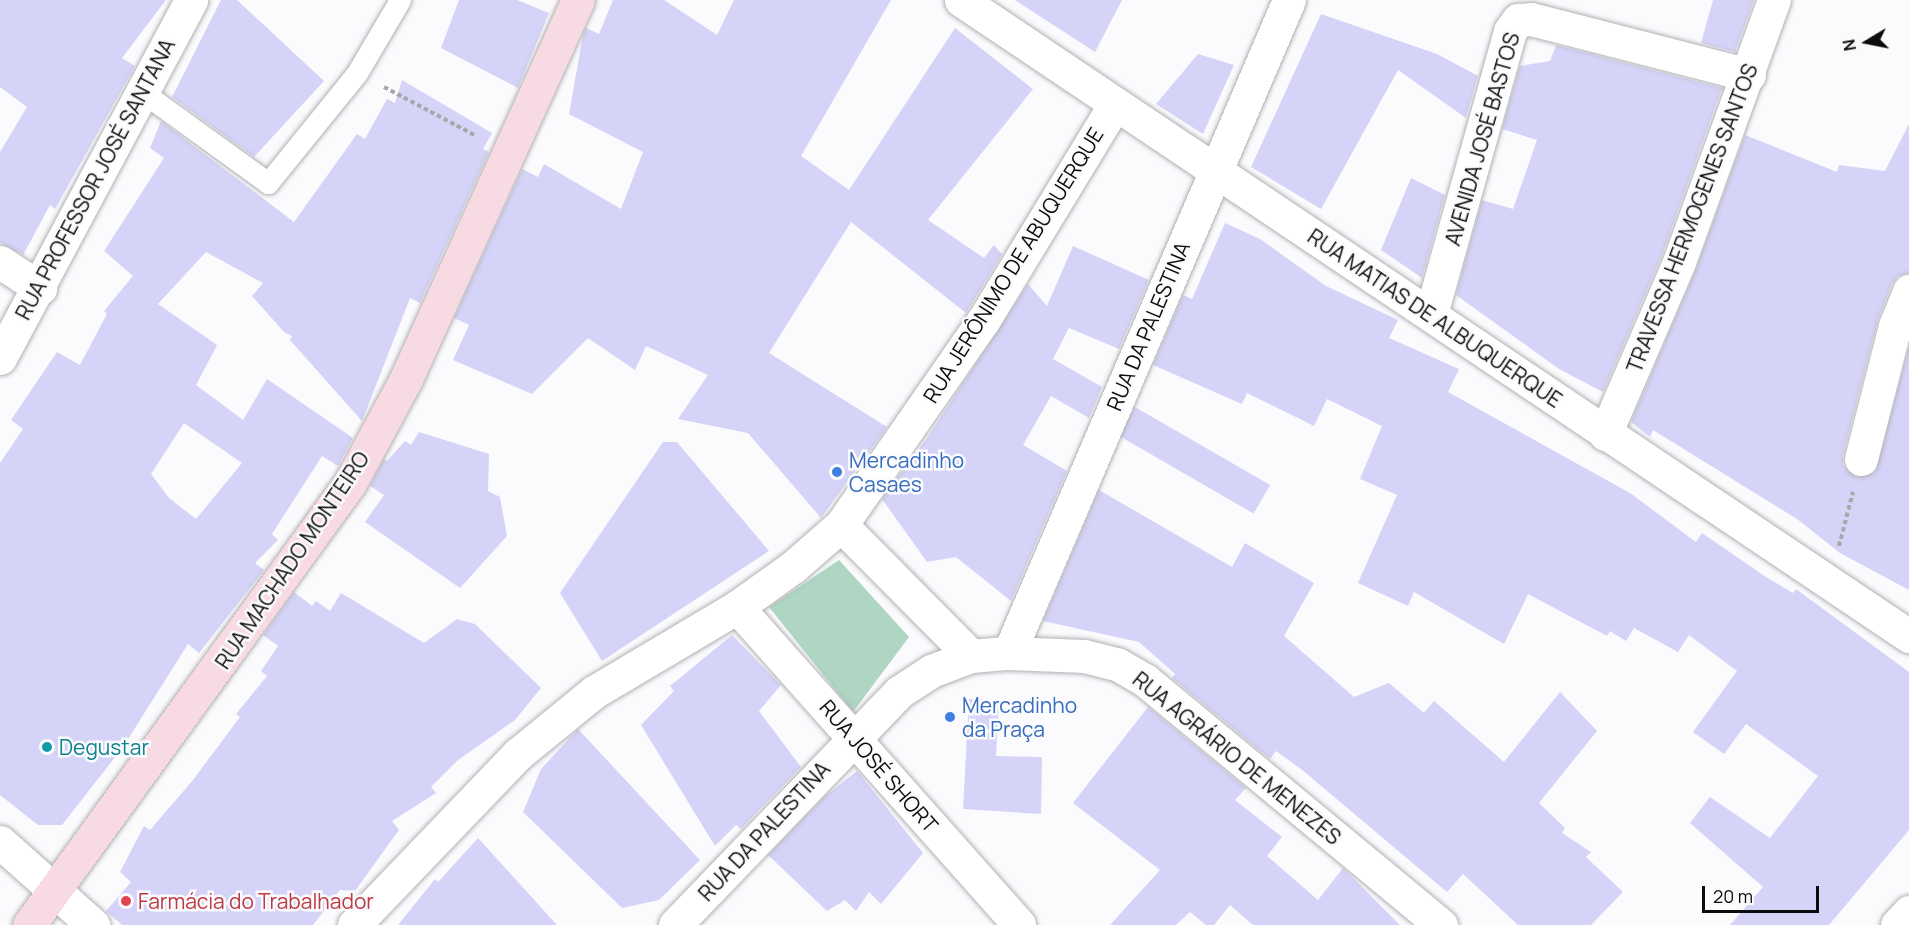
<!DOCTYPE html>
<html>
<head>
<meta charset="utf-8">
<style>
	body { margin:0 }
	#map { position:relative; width:1909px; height:925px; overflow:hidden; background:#fbfbfe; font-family:Manrope,sans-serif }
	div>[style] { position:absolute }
	.green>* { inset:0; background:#aed6c2 }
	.building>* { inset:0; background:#d5d3f7; transform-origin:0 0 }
	.path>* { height:4px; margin-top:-2px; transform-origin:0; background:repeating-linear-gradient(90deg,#a8a8ab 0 4.5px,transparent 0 7.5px) }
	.roads { filter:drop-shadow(0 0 2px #b1b1b4) drop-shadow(0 0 2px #b1b1b4) }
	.lane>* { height:21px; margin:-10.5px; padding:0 10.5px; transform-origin:10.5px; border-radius:10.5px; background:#fff }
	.street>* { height:33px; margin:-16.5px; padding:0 16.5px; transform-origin:16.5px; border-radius:16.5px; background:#fff }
	.secondary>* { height:33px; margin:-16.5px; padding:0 16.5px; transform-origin:16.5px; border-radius:16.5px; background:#f8dae3 }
	.dots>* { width:16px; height:16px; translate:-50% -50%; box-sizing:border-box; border:3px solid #fbfbfe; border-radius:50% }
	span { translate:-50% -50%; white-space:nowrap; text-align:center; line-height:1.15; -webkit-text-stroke:5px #fbfbfe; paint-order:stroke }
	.street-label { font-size:21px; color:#0c0c0d }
	.shop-label { font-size:21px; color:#366cbe }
	.left { translate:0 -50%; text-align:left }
	.culture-label { font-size:21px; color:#0d838f }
	.health-label { font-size:21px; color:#be3a42 }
	.north { position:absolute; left:1837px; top:12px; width:60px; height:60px; -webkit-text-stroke:4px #fbfbfe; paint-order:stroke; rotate:260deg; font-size:16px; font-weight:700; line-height:24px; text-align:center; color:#0c0c0d }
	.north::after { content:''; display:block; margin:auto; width:21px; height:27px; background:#0c0c0d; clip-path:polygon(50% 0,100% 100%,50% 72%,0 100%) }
	.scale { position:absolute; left:1702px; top:886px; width:117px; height:27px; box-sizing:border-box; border:3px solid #0c0c0d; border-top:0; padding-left:8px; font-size:18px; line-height:21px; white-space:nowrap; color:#0c0c0d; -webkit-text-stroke:4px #fbfbfe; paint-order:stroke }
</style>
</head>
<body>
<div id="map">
	<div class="green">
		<i style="clip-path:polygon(839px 560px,909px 637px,853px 712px,769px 607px)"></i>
	</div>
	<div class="building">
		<i style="clip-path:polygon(0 0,166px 0,122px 58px,135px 66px,55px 209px,50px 205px,23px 255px,0 243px,0 152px,27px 107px,0 87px)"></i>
		<i style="clip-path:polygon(221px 0,237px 0,324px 81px,254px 157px,172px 97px)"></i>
		<i style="clip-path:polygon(459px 0,517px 0,549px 13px,518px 88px,441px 48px)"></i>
		<i style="clip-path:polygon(613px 0,664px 0,717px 35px,734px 0,891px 0,801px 156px,849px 190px,955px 28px,1033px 89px,928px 220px,984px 258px,994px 245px,1002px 254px,966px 313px,851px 222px,769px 353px,887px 427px,821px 518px,748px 433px,678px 419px,708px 375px,646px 346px,635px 370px,588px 338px,532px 394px,453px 360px,469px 325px,454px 318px,522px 169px,538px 177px,544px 164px,621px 209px,643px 152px,569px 114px,583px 35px,586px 28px,599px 34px)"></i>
		<i style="clip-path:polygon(1015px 0,1122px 0,1095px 52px)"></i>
		<i style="clip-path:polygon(1713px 0,1754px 0,1735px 52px,1701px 43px)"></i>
		<i style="clip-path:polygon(1321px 14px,1437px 54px,1478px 76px,1466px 118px,1398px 70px,1321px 209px,1251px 167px)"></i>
		<i style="clip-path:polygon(1556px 45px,1722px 88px,1662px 255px,1603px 392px,1559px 369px,1456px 295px,1482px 200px,1513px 209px,1537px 140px,1502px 129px,1520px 66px,1550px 61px)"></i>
		<i style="clip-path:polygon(1198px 54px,1234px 65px,1203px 134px,1156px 104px)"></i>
		<i style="clip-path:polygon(evenodd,402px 80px,492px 133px,483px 149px,489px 152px,420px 303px,410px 298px,362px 421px,290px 340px,292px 336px,284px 332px,252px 296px,263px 283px,206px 252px,158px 304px,217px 345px,196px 385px,243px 420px,267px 379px,353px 438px,338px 466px,322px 456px,272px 534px,278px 540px,255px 563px,264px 570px,199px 653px,188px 644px,123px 747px,62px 825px,38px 825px,0 795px,0 463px,23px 429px,11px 420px,57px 352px,80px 365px,107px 314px,104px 311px,133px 276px,104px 251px,164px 158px,150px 148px,161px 121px,294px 222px,357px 134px,365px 139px,387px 99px,395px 103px,402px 80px,184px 423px,242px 463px,196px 519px,169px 498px,151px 474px,184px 423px)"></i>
		<i style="clip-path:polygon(1909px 124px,1909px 273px,1898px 276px,1892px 284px,1878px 319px,1843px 455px,1843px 465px,1856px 477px,1875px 472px,1909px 347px,1909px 590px,1840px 553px,1797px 519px,1653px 430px,1650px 437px,1631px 422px,1696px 269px,1745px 135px,1837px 172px,1839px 165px,1885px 171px)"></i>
		<i style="clip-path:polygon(1411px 178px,1445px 195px,1422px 278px,1381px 250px)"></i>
		<i style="clip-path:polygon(1225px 223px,1260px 239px,1326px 286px,1398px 320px,1389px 338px,1459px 369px,1448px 392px,1630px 493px,1696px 542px,1702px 533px,1766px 577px,1793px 593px,1796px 589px,1909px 672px,1909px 830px,1829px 925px,1730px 925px,1763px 887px,1690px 823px,1710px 797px,1770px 838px,1818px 776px,1746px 724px,1724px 754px,1693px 732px,1737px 671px,1689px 635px,1678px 652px,1634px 628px,1626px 641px,1610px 631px,1607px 636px,1528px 594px,1504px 644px,1414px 592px,1408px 606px,1358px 583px,1397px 495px,1360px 479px,1382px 426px,1327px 399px,1314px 426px,1247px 393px,1242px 404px,1153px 365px,1183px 295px,1192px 299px)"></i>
		<i style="clip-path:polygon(1073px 246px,1149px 280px,1119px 349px,1069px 328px,1053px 359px,1102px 387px,1089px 418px,1051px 396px,1023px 445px,1067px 471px,1011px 601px,956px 557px,927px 562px,882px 499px,927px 438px,1028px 284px,1047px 306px)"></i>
		<i style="left:1135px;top:407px;width:156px;height:33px;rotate:30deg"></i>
		<i style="clip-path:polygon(419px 432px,489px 454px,488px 491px,500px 497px,507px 536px,460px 588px,365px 522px,384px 495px,370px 486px,384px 459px,387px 461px,405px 441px,411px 445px)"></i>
		<i style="clip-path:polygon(663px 442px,677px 442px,769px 551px,602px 661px,560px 593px)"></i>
		<i style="clip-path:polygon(1099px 490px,1232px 567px,1245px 543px,1314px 583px,1284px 636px,1354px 697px,1389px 683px,1424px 713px,1434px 701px,1504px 762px,1560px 692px,1597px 731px,1539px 803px,1565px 828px,1562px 833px,1591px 852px,1586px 857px,1623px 892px,1591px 925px,1518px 925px,1463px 874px,1447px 892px,1301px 769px,1276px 751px,1270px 759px,1172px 678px,1175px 674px,1139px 642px,1043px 621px)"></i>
		<i style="clip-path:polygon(294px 592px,312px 606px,316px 601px,330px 611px,341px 593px,424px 643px,457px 619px,475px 624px,541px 688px,515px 720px,458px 760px,431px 787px,436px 793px,392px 821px,399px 830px,355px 891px,340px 890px,313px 925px,122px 925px,106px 911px,131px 882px,120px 872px,144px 826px,150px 830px,193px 780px,240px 717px,236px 714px,267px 676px,261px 671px,278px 646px,263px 635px)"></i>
		<i style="clip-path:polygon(732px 635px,781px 685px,759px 711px,801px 767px,741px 829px,736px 825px,715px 846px,641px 725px,674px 691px,670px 686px)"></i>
		<i style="clip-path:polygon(969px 699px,999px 700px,996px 756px,1042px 757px,1041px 814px,963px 809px)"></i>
		<i style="clip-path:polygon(1148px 707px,1246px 788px,1235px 800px,1282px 837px,1267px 856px,1318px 900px,1343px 868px,1400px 925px,1253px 925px,1230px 905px,1214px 925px,1206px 925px,1190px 912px,1176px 925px,1110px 925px,1160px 870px,1073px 803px)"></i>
		<i style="clip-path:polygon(578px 729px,700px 860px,659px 900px,622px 908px,523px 812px,541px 769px)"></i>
		<i style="clip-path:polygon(857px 771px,923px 853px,881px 904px,869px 892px,856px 911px,845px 900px,827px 911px,768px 855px,824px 797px)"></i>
		<i style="clip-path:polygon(478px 838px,557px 925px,398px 925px,435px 879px,438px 882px)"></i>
	</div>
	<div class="path">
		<i style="left:384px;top:87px;width:104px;rotate:28deg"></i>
		<i style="left:1839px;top:546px;width:56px;rotate:-75.5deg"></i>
	</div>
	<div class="roads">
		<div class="lane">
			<i style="left:141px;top:91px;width:157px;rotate:35.9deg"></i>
			<i style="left:268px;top:183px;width:141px;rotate:-51deg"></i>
			<i style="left:357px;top:73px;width:85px;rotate:-59.5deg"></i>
		</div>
		<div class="street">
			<i style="left:961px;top:0;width:1142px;rotate:33.86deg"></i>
			<i style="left:0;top:262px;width:48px;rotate:33deg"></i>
			<i style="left:1431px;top:314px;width:294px;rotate:-74.4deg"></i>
			<i style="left:1510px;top:31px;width:14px;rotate:-54deg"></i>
			<i style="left:1518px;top:20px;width:13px;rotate:-4deg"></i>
			<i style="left:1531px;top:19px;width:225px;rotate:14.4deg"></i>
			<i style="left:0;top:358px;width:406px;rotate:-61.9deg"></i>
			<i style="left:1605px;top:434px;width:187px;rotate:-66.7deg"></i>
			<i style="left:1679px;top:262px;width:279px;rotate:-70.1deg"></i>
			<i style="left:1861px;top:459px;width:137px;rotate:-75.7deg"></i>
			<i style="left:1895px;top:326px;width:38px;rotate:-68deg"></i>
			<i style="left:841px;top:525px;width:185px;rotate:45.2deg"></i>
			<i style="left:737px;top:607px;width:425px;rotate:48.4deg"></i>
			<i style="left:1009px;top:653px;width:710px;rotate:-66.79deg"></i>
			<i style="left:0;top:842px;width:125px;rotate:41.7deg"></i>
			<i style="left:354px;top:925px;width:237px;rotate:-46.2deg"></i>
			<i style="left:518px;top:754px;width:98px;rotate:-39.2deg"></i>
			<i style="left:594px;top:692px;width:166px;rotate:-30.7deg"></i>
			<i style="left:737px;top:607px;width:69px;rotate:-35.5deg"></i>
			<i style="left:793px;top:567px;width:64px;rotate:-41.2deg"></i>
			<i style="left:841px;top:525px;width:249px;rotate:-55.2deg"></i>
			<i style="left:983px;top:321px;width:254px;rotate:-58.7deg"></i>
			<i style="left:675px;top:925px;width:323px;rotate:-46.1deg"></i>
			<i style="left:899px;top:692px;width:38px;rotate:-33deg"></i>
			<i style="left:931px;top:671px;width:43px;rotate:-20.6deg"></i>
			<i style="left:971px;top:656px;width:38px;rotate:-5deg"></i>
			<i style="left:1009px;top:653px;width:75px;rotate:2.3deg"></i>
			<i style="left:1084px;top:656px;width:34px;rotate:14deg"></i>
			<i style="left:1117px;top:664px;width:34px;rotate:30deg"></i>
			<i style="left:1146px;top:681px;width:383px;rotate:39.6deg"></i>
			<i style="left:1897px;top:925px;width:18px;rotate:-47deg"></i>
		</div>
		<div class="secondary">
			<i style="left:29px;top:925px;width:546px;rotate:-54.01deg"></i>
			<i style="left:350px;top:483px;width:118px;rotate:-61.7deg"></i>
			<i style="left:406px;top:379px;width:416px;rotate:-65.6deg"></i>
		</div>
	</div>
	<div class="dots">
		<i style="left:837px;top:472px;background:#3f7fe0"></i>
		<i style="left:950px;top:717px;background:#3f7fe0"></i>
		<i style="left:47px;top:747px;background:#0f9aa8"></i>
		<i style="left:126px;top:901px;background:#e0444e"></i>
	</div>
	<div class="street-label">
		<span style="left:1482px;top:139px;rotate:-74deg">AVENIDA JOSÉ BASTOS</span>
		<span style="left:95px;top:179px;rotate:-62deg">RUA PROFESSOR JOSÉ SANTANA</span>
		<span style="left:1692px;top:218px;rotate:-69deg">TRAVESSA HERMOGENES SANTOS</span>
		<span style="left:1013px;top:265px;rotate:-58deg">RUA JERÔNIMO DE ABUQUERQUE</span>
		<span style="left:1435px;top:318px;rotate:34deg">RUA MATIAS DE ALBUQUERQUE</span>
		<span style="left:1148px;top:326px;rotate:-67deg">RUA DA PALESTINA</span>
		<span style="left:292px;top:560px;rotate:-56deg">RUA MACHADO MONTEIRO</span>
		<span style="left:1237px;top:758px;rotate:39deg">RUA AGRÁRIO DE MENEZES</span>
		<span style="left:879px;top:766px;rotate:49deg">RUA JOSÉ SHORT</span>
		<span style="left:764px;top:831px;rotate:-47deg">RUA DA PALESTINA</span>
	</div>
	<div class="shop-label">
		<span class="left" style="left:849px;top:472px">Mercadinho<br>Casaes</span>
		<span class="left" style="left:962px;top:717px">Mercadinho<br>da Praça</span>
	</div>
	<div class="culture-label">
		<span class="left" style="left:59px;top:747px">Degustar</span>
	</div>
	<div class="health-label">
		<span class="left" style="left:138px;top:901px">Farmácia do Trabalhador</span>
	</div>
	<div class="north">N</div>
	<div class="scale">20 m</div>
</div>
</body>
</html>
